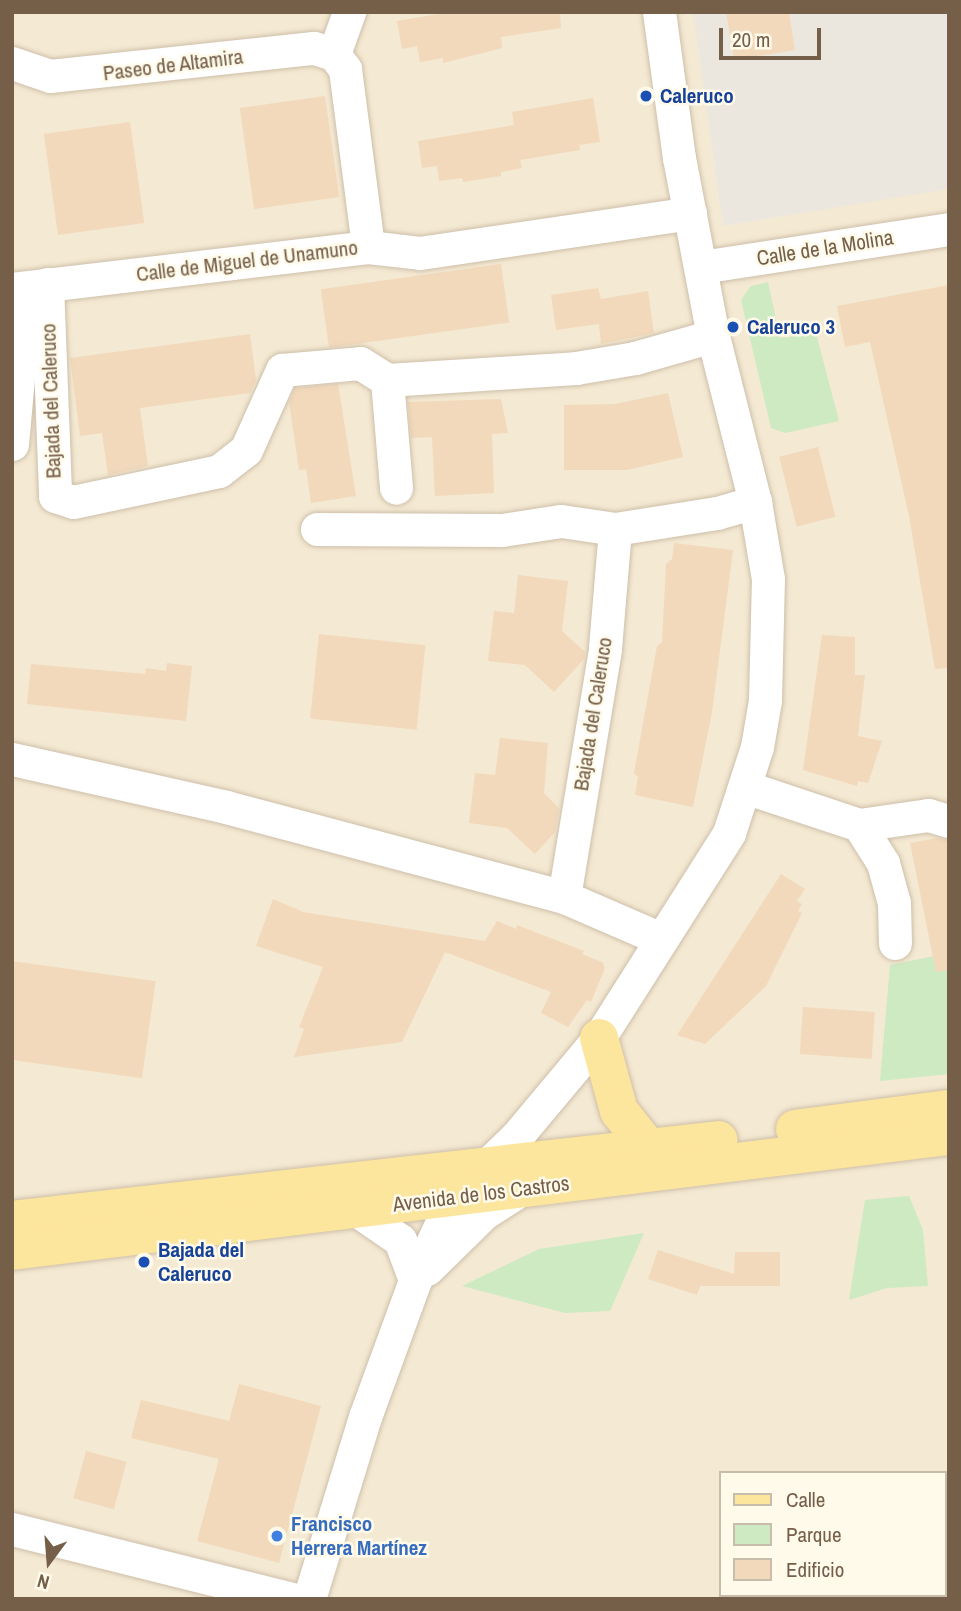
<!DOCTYPE html>
<html>
<head>
<meta charset="utf-8">
<style>
	body { margin:0 }
	#map { position:relative; width:961px; height:1611px; overflow:hidden; background:#fcf6e4; font-family:"Archivo Narrow",sans-serif }
	div>[style] { position:absolute }
	.residential>* { inset:0; background:#f4e9d2 }
	.industrial>* { inset:0; background:#ece7de }
	.green>* { inset:0; background:#cdeac2 }
	.building>* { inset:0; background:#f2d9bb; transform-origin:0 0 }
	.roads { filter:drop-shadow(0 0 2px #cebfaa) drop-shadow(0 0 2px #cebfaa) }
	.street>* { height:33px; margin:-16.5px; padding:0 16.5px; transform-origin:16.5px; border-radius:16.5px; background:#fff }
	.primary>* { height:38px; margin:-19px; padding:0 19px; transform-origin:19px; border-radius:19px; background:#fce59c }
	.dots>* { width:19px; height:19px; translate:-50% -50%; box-sizing:border-box; border:4px solid #fffaea; border-radius:50% }
	span { translate:-50% -50%; white-space:nowrap; text-align:center; line-height:1.15; -webkit-text-stroke:5px #fffaea; paint-order:stroke }
	.street-label { font-size:21px; color:#755f49 }
	.transit-label { font-size:21px; color:#164399; font-weight:700 }
	.left { translate:0 -50%; text-align:left }
	.shop-label { font-size:21px; color:#366cbe; font-weight:700 }
	.frame { position:absolute; inset:0; border:14px solid #755f49; pointer-events:none }
	.legend { position:absolute; left:719px; top:1471px; width:228px; height:126px; box-sizing:border-box; background:#fffaea; border:2px solid #c8bcaa; margin:0; padding:9px 12px; list-style:none; font-size:21px; color:#755f49 }
	.legend li { display:flex; align-items:center; gap:14px; height:35px }
	.legend b { width:35px; border:2px solid #c8bcaa }
	.north { position:absolute; left:14px; top:1527px; width:70px; height:70px; -webkit-text-stroke:5px #fffaea; paint-order:stroke; rotate:196deg; font-size:19px; font-weight:700; line-height:28px; text-align:center; color:#755f49 }
	.north::after { content:''; display:block; margin:auto; width:24px; height:32px; background:#755f49; clip-path:polygon(50% 0,100% 100%,50% 72%,0 100%) }
	.scale { position:absolute; left:719px; top:28px; width:102px; height:32px; box-sizing:border-box; border:4px solid #755f49; border-top:0; padding-left:9px; font-size:21px; line-height:24px; white-space:nowrap; color:#755f49; -webkit-text-stroke:5px #fffaea; paint-order:stroke }
</style>
</head>
<body>
<div id="map">
	<div class="residential">
		<i style="clip-path:polygon(evenodd,12px 12px,949px 12px,949px 1599px,12px 1599px,12px 12px,721px 1473px,945px 1473px,945px 1595px,721px 1595px,721px 1473px)"></i>
	</div>
	<div class="industrial">
		<i style="clip-path:polygon(693px 12px,949px 12px,949px 189px,723px 226px)"></i>
	</div>
	<div class="green">
		<i style="clip-path:polygon(768px 282px,780px 338px,816px 333px,839px 421px,785px 433px,771px 428px,741px 300px,751px 286px)"></i>
		<i style="clip-path:polygon(949px 953px,949px 1074px,880px 1081px,890px 965px)"></i>
		<i style="clip-path:polygon(909px 1196px,923px 1230px,928px 1286px,887px 1288px,849px 1300px,865px 1200px)"></i>
		<i style="clip-path:polygon(644px 1233px,610px 1311px,565px 1313px,462px 1286px,539px 1249px)"></i>
	</div>
	<div class="building">
		<i style="clip-path:polygon(450px 12px,560px 12px,561px 28px,501px 37px,502px 48px,443px 63px,443px 58px,420px 62px,417px 46px,402px 49px,397px 21px)"></i>
		<i style="clip-path:polygon(726px 12px,789px 12px,795px 50px,734px 60px)"></i>
		<i style="left:325px;top:96px;width:102px;height:86px;rotate:82deg"></i>
		<i style="clip-path:polygon(593px 98px,600px 142px,579px 145px,580px 150px,520px 160px,522px 168px,501px 172px,501px 176px,463px 182px,462px 178px,439px 181px,437px 166px,422px 168px,418px 141px,514px 125px,512px 112px)"></i>
		<i style="left:130px;top:122px;width:102px;height:87px;rotate:82deg"></i>
		<i style="left:501px;top:264px;width:59px;height:182px;rotate:82deg"></i>
		<i style="clip-path:polygon(949px 285px,949px 668px,935px 669px,909px 516px,870px 342px,845px 347px,837px 306px)"></i>
		<i style="clip-path:polygon(598px 288px,601px 299px,648px 291px,654px 333px,601px 344px,599px 324px,556px 330px,551px 295px)"></i>
		<i style="clip-path:polygon(250px 334px,256px 380px,250px 393px,140px 408px,148px 466px,108px 475px,102px 433px,80px 436px,70px 358px)"></i>
		<i style="clip-path:polygon(338px 384px,356px 496px,311px 503px,306px 469px,299px 470px,289px 402px,295px 388px)"></i>
		<i style="clip-path:polygon(668px 393px,683px 457px,627px 470px,564px 470px,564px 405px,615px 404px)"></i>
		<i style="clip-path:polygon(501px 399px,508px 433px,492px 434px,494px 493px,435px 496px,432px 437px,411px 438px,408px 402px)"></i>
		<i style="left:818px;top:447px;width:72px;height:40px;rotate:76deg"></i>
		<i style="clip-path:polygon(674px 543px,733px 550px,712px 712px,693px 807px,635px 795px,638px 777px,634px 773px,657px 646px,662px 642px,666px 564px,672px 559px)"></i>
		<i style="clip-path:polygon(518px 575px,568px 581px,562px 631px,585px 652px,584px 659px,554px 692px,525px 665px,488px 661px,494px 611px,514px 613px)"></i>
		<i style="left:319px;top:634px;width:107px;height:85px;rotate:6deg"></i>
		<i style="clip-path:polygon(822px 635px,855px 637px,855px 675px,865px 675px,858px 736px,882px 741px,868px 783px,858px 781px,857px 786px,803px 770px)"></i>
		<i style="clip-path:polygon(167px 663px,192px 666px,186px 721px,27px 704px,31px 664px,145px 674px,146px 668px,166px 671px)"></i>
		<i style="clip-path:polygon(500px 738px,548px 743px,544px 793px,559px 808px,555px 832px,535px 854px,507px 828px,469px 823px,475px 773px,495px 775px)"></i>
		<i style="clip-path:polygon(937px 838px,949px 840px,949px 970px,936px 972px,910px 843px)"></i>
		<i style="clip-path:polygon(781px 874px,805px 889px,797px 901px,802px 904px,798px 911px,802px 913px,766px 986px,705px 1044px,677px 1035px)"></i>
		<i style="clip-path:polygon(273px 899px,303px 912px,485px 941px,497px 921px,516px 929px,517px 925px,584px 951px,582px 954px,602px 962px,605px 968px,591px 1002px,587px 1000px,568px 1027px,541px 1013px,551px 992px,445px 952px,402px 1042px,294px 1057px,304px 1029px,299px 1027px,323px 967px,256px 946px)"></i>
		<i style="left:12px;top:961px;width:145px;height:98px;rotate:8deg"></i>
		<i style="left:803px;top:1007px;width:72px;height:47px;rotate:4deg"></i>
		<i style="clip-path:polygon(658px 1250px,734px 1274px,735px 1252px,780px 1252px,780px 1286px,700px 1286px,697px 1295px,648px 1279px)"></i>
		<i style="clip-path:polygon(239px 1384px,321px 1406px,279px 1563px,197px 1541px,219px 1459px,131px 1438px,141px 1400px,229px 1421px)"></i>
		<i style="left:86px;top:1451px;width:42px;height:49px;rotate:15deg"></i>
	</div>
	<div class="roads">
		<div class="street">
			<i style="left:334px;top:54px;width:45px;rotate:-70.3deg"></i>
			<i style="left:12px;top:63px;width:40px;rotate:18.9deg"></i>
			<i style="left:50px;top:76px;width:265px;rotate:-6.1deg"></i>
			<i style="left:314px;top:48px;width:21px;rotate:17deg"></i>
			<i style="left:334px;top:54px;width:19px;rotate:54deg"></i>
			<i style="left:345px;top:69px;width:179px;rotate:82.6deg"></i>
			<i style="left:701px;top:267px;width:251px;rotate:-8.7deg"></i>
			<i style="left:47px;top:284px;width:212px;rotate:87.8deg"></i>
			<i style="left:55px;top:496px;width:19px;rotate:18deg"></i>
			<i style="left:73px;top:502px;width:149px;rotate:-12deg"></i>
			<i style="left:219px;top:471px;width:34px;rotate:-38deg"></i>
			<i style="left:246px;top:450px;width:88px;rotate:-65.8deg"></i>
			<i style="left:282px;top:370px;width:78px;rotate:-5.1deg"></i>
			<i style="left:360px;top:363px;width:32px;rotate:32deg"></i>
			<i style="left:387px;top:380px;width:189px;rotate:-3.6deg"></i>
			<i style="left:576px;top:368px;width:60px;rotate:-9.6deg"></i>
			<i style="left:635px;top:358px;width:81px;rotate:-15.8deg"></i>
			<i style="left:12px;top:289px;width:358px;rotate:-6.7deg"></i>
			<i style="left:368px;top:247px;width:52px;rotate:6.6deg"></i>
			<i style="left:420px;top:253px;width:273px;rotate:-8.4deg"></i>
			<i style="left:387px;top:380px;width:108px;rotate:85.2deg"></i>
			<i style="left:12px;top:444px;width:99px;rotate:-84.8deg"></i>
			<i style="left:21px;top:345px;width:56px;rotate:-96.1deg"></i>
			<i style="left:317px;top:529px;width:185px;rotate:0.3deg"></i>
			<i style="left:502px;top:530px;width:60px;rotate:-8.7deg"></i>
			<i style="left:561px;top:521px;width:55px;rotate:8.4deg"></i>
			<i style="left:615px;top:529px;width:103px;rotate:-8.9deg"></i>
			<i style="left:717px;top:513px;width:40px;rotate:-16deg"></i>
			<i style="left:12px;top:759px;width:219px;rotate:12.6deg"></i>
			<i style="left:226px;top:807px;width:350px;rotate:14.9deg"></i>
			<i style="left:564px;top:897px;width:106px;rotate:23.4deg"></i>
			<i style="left:745px;top:787px;width:120px;rotate:18.4deg"></i>
			<i style="left:859px;top:825px;width:45px;rotate:57.7deg"></i>
			<i style="left:883px;top:863px;width:41px;rotate:74.6deg"></i>
			<i style="left:894px;top:903px;width:40px;rotate:88.6deg"></i>
			<i style="left:859px;top:825px;width:70px;rotate:-8.2deg"></i>
			<i style="left:928px;top:815px;width:22px;rotate:16deg"></i>
			<i style="left:564px;top:897px;width:252px;rotate:-80.6deg"></i>
			<i style="left:605px;top:648px;width:119px;rotate:-85.2deg"></i>
			<i style="left:355px;top:1209px;width:55px;rotate:34.6deg"></i>
			<i style="left:400px;top:1240px;width:43px;rotate:69.4deg"></i>
			<i style="left:427px;top:1269px;width:80px;rotate:-44.5deg"></i>
			<i style="left:484px;top:1213px;width:43px;rotate:-32.6deg"></i>
			<i style="left:12px;top:1529px;width:290px;rotate:14deg"></i>
			<i style="left:309px;top:1599px;width:190px;rotate:-72.9deg"></i>
			<i style="left:365px;top:1417px;width:146px;rotate:-69.9deg"></i>
			<i style="left:415px;top:1280px;width:90px;rotate:-65.1deg"></i>
			<i style="left:453px;top:1198px;width:89px;rotate:-44.1deg"></i>
			<i style="left:517px;top:1136px;width:128px;rotate:-50.1deg"></i>
			<i style="left:599px;top:1038px;width:243px;rotate:-57.6deg"></i>
			<i style="left:729px;top:833px;width:90px;rotate:-72deg"></i>
			<i style="left:757px;top:747px;width:48px;rotate:-80.3deg"></i>
			<i style="left:765px;top:700px;width:121px;rotate:-88.6deg"></i>
			<i style="left:768px;top:579px;width:78px;rotate:-99.6deg"></i>
			<i style="left:755px;top:502px;width:171px;rotate:-104.2deg"></i>
			<i style="left:713px;top:336px;width:181px;rotate:-100.8deg"></i>
			<i style="left:679px;top:158px;width:147px;rotate:-97.8deg"></i>
		</div>
		<div class="primary">
			<i style="left:599px;top:1038px;width:76px;rotate:74.7deg"></i>
			<i style="left:619px;top:1111px;width:45px;rotate:51.3deg"></i>
			<i style="left:795px;top:1129px;width:155px;rotate:-7.4deg"></i>
			<i style="left:12px;top:1220px;width:711px;rotate:-6.46deg"></i>
			<i style="left:12px;top:1251px;width:944px;rotate:-7deg"></i>
		</div>
	</div>
	<div class="dots">
		<i style="left:646px;top:96px;background:#1a4fb4"></i>
		<i style="left:733px;top:327px;background:#1a4fb4"></i>
		<i style="left:144px;top:1262px;background:#1a4fb4"></i>
		<i style="left:277px;top:1536px;background:#3f7fe0"></i>
	</div>
	<div class="street-label">
		<span style="left:173px;top:65px;rotate:-7deg">Paseo de Altamira</span>
		<span style="left:825px;top:248px;rotate:-9deg">Calle de la Molina</span>
		<span style="left:247px;top:261px;rotate:-7deg">Calle de Miguel de Unamuno</span>
		<span style="left:51px;top:401px;rotate:-92deg">Bajada del Caleruco</span>
		<span style="left:593px;top:714px;rotate:-81deg">Bajada del Caleruco</span>
		<span style="left:481px;top:1194px;rotate:-7deg">Avenida de los Castros</span>
	</div>
	<div class="transit-label">
		<span class="left" style="left:660px;top:96px">Caleruco</span>
		<span class="left" style="left:747px;top:327px">Caleruco 3</span>
		<span class="left" style="left:158px;top:1262px">Bajada del<br>Caleruco</span>
	</div>
	<div class="shop-label">
		<span class="left" style="left:291px;top:1536px">Francisco<br>Herrera Martínez</span>
	</div>
	<div class="frame"></div>
	<ul class="legend">
	<li><b style="height:9px;background:#fce59c"></b>Calle</li>
	<li><b style="height:19px;background:#cdeac2"></b>Parque</li>
	<li><b style="height:19px;background:#f2d9bb"></b>Edificio</li>
	</ul>
	<div class="north">N</div>
	<div class="scale">20 m</div>
</div>
</body>
</html>
